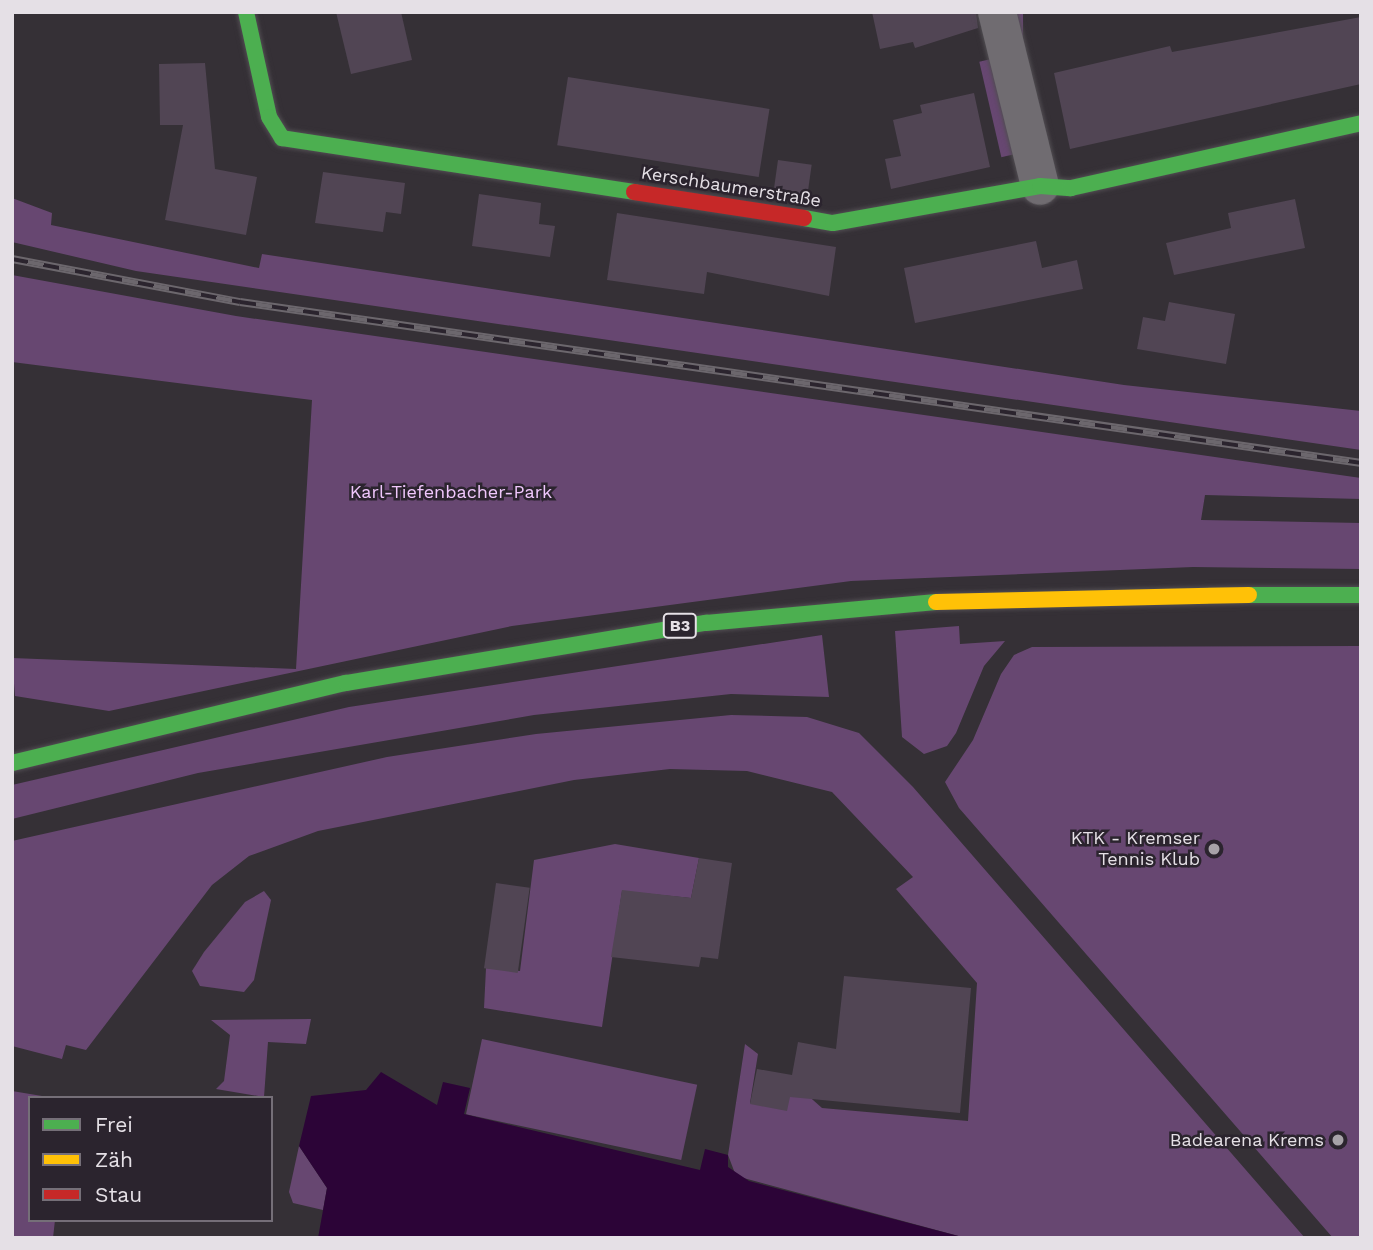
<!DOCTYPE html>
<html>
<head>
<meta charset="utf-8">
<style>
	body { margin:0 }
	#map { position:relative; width:1373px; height:1250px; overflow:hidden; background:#353036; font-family:"Work Sans",sans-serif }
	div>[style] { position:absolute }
	.green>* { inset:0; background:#674771; transform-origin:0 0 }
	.water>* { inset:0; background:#2c0437 }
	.building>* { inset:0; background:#514554; transform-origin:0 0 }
	.roads { filter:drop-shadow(0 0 2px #514d52) drop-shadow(0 0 2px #514d52) }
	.street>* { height:38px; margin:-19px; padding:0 19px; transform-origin:19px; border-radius:19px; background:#706c71 }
	.fast>* { height:16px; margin:-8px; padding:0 8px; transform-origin:8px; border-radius:8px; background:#4caf50 }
	.slow>* { height:16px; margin:-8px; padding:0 8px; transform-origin:8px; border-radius:8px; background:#ffc107 }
	.jam>* { height:16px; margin:-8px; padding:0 8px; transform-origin:8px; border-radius:8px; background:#c62828 }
	.rail>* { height:8px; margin-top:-4px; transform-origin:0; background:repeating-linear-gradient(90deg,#2b242e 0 16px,#6c676d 0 32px); box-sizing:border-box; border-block:2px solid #6c676d }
	.dots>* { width:19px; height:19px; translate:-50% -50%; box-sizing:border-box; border:4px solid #2b242e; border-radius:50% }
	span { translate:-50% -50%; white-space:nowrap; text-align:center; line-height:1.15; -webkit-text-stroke:5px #2b242e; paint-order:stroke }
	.shield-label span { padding:2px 5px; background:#2b242e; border:2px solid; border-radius:5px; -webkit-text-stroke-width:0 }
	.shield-label { font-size:16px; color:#e5e0e6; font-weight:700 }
	.street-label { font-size:18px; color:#e5e0e6 }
	.park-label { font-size:18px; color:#f0c7fc }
	.poi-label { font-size:18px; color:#e5e0e6 }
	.right { translate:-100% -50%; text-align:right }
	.frame { position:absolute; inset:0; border:14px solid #e5e0e6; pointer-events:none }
	.legend { position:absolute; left:28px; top:1096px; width:245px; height:126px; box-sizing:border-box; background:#2b242e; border:2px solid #756f78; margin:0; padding:9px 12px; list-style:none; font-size:21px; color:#e5e0e6 }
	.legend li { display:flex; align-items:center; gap:14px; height:35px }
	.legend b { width:35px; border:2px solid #756f78 }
</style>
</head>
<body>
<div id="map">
	<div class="green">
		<i style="left:1011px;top:12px;width:12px;height:131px"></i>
		<i style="left:991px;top:59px;width:98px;height:12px;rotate:77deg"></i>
		<i style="clip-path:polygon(12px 198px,52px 213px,51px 225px,259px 268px,262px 254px,1124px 385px,1361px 411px,1361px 450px,136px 271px,12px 242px)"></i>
		<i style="clip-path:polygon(12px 275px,236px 316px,1361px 478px,1361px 499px,1205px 495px,1201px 520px,1361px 523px,1361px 569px,1193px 567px,851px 581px,512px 626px,109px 711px,15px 696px,12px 658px,296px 669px,312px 400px,12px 362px)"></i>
		<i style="clip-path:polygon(959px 626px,960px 644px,1005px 641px,984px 666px,956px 733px,947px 746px,924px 754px,902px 737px,895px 631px)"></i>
		<i style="clip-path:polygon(822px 635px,829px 697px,731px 694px,534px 715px,198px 773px,12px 819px,12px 785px,349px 707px)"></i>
		<i style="clip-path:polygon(1361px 646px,1361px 1238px,1333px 1238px,959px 808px,945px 782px,973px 740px,1001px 674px,1014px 655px,1032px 647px)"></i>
		<i style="clip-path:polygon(731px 715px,807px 717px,859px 733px,913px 787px,1305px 1238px,966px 1238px,736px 1176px,728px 1155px,745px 1044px,758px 1054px,750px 1103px,795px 1084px,822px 1108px,968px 1121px,977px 983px,896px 889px,913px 877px,832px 792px,747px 771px,670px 769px,574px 780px,318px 831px,249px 856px,212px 885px,86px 1050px,66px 1045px,62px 1059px,12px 1046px,12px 841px,387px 757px,536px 734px)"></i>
		<i style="clip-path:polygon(615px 844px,699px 858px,691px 898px,622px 891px,602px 1027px,484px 1008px,486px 968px,520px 971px,534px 860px)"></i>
		<i style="clip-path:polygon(264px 891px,271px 900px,254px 980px,244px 992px,200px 986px,192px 971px,204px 952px,245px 902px)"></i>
		<i style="clip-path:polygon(311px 1019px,306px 1044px,268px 1042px,264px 1097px,216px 1089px,224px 1081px,230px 1035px,211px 1020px)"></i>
		<i style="left:482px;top:1039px;width:220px;height:77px;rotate:12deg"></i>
		<i style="clip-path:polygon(12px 1091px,54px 1098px,30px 1098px,30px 1220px,55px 1220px,53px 1238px,12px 1238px)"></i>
		<i style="clip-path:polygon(299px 1146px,327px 1188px,323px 1210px,293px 1203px,289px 1192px)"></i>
	</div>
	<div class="water">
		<i style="clip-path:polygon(381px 1072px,437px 1105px,443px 1082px,470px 1088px,464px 1114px,700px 1170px,705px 1149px,728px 1155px,728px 1167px,749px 1181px,966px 1238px,318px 1238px,327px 1188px,299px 1146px,311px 1096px,366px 1090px)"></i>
	</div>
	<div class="building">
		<i style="clip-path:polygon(336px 12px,401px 12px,412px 60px,351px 74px)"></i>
		<i style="clip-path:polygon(872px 12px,976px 12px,978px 28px,915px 48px,913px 42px,880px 49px)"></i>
		<i style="clip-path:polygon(1361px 17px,1361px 84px,1070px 149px,1054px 73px,1170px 46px,1172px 52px)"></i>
		<i style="clip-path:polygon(205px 63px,215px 169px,257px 177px,246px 235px,165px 220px,183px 125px,160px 125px,159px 64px)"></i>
		<i style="left:568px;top:77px;width:204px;height:69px;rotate:9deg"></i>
		<i style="clip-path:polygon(974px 93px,990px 167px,891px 189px,885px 159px,901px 156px,893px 120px,922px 113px,920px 105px)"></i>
		<i style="left:778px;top:160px;width:34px;height:32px;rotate:8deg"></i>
		<i style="clip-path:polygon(323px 172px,405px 183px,401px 214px,386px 212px,383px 232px,315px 223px)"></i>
		<i style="clip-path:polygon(479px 194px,541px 203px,539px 224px,555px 226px,550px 257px,472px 246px)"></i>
		<i style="clip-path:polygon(1295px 199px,1305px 248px,1174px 275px,1166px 243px,1231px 228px,1228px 213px)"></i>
		<i style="clip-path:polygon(617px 213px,836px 247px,829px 296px,707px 272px,704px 294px,607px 280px)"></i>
		<i style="clip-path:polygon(1036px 241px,1042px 268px,1077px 260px,1083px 289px,915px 323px,904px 268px)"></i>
		<i style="clip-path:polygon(1169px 302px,1235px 314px,1226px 364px,1137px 349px,1143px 317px,1165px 321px)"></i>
		<i style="clip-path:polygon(699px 858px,732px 863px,718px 959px,701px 957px,699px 967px,611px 957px,622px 890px,691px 898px)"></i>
		<i style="left:496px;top:883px;width:34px;height:86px;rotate:8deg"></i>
		<i style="clip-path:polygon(844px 976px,971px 988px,960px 1113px,790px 1097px,787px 1111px,750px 1104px,757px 1069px,792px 1075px,798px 1042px,836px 1049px)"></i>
	</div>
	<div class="roads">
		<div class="street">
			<i style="left:997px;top:12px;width:179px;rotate:76.1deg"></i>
		</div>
		<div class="fast">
			<i style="left:246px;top:12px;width:107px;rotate:77.6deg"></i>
			<i style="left:269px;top:117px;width:25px;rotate:58deg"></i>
			<i style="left:282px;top:138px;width:356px;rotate:8.7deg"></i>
			<i style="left:804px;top:218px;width:29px;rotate:10deg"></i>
			<i style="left:833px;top:223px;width:210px;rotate:-10.1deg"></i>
			<i style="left:1040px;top:186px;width:31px;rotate:4deg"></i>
			<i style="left:1071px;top:188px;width:297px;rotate:-12.6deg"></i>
			<i style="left:1249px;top:595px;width:112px"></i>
			<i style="left:12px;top:763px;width:343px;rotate:-13.5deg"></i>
			<i style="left:346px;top:683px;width:365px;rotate:-9.5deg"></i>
			<i style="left:706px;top:623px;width:231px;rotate:-5.2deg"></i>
		</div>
		<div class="slow">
			<i style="left:936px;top:602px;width:313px;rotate:-1.3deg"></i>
		</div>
		<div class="jam">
			<i style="left:634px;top:192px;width:172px;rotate:8.7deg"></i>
		</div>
	</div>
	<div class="rail">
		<i style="left:12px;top:259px;width:232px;rotate:10.7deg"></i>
		<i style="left:240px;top:302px;width:1133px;rotate:8.17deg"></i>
	</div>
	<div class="dots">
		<i style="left:1214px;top:849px;background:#a7a2a8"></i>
		<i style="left:1338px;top:1140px;background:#a7a2a8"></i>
	</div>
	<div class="shield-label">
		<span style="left:680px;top:626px">B3</span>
	</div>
	<div class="street-label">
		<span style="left:731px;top:187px;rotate:9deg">Kerschbaumerstraße</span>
	</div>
	<div class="park-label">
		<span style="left:451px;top:492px">Karl-Tiefenbacher-Park</span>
	</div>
	<div class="poi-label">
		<span class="right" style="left:1200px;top:849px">KTK - Kremser<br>Tennis Klub</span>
		<span class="right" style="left:1324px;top:1140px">Badearena Krems</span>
	</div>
	<div class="frame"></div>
	<ul class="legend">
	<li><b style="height:9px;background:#4caf50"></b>Frei</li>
	<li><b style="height:9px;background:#ffc107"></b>Zäh</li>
	<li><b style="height:9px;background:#c62828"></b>Stau</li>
	</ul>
</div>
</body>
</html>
